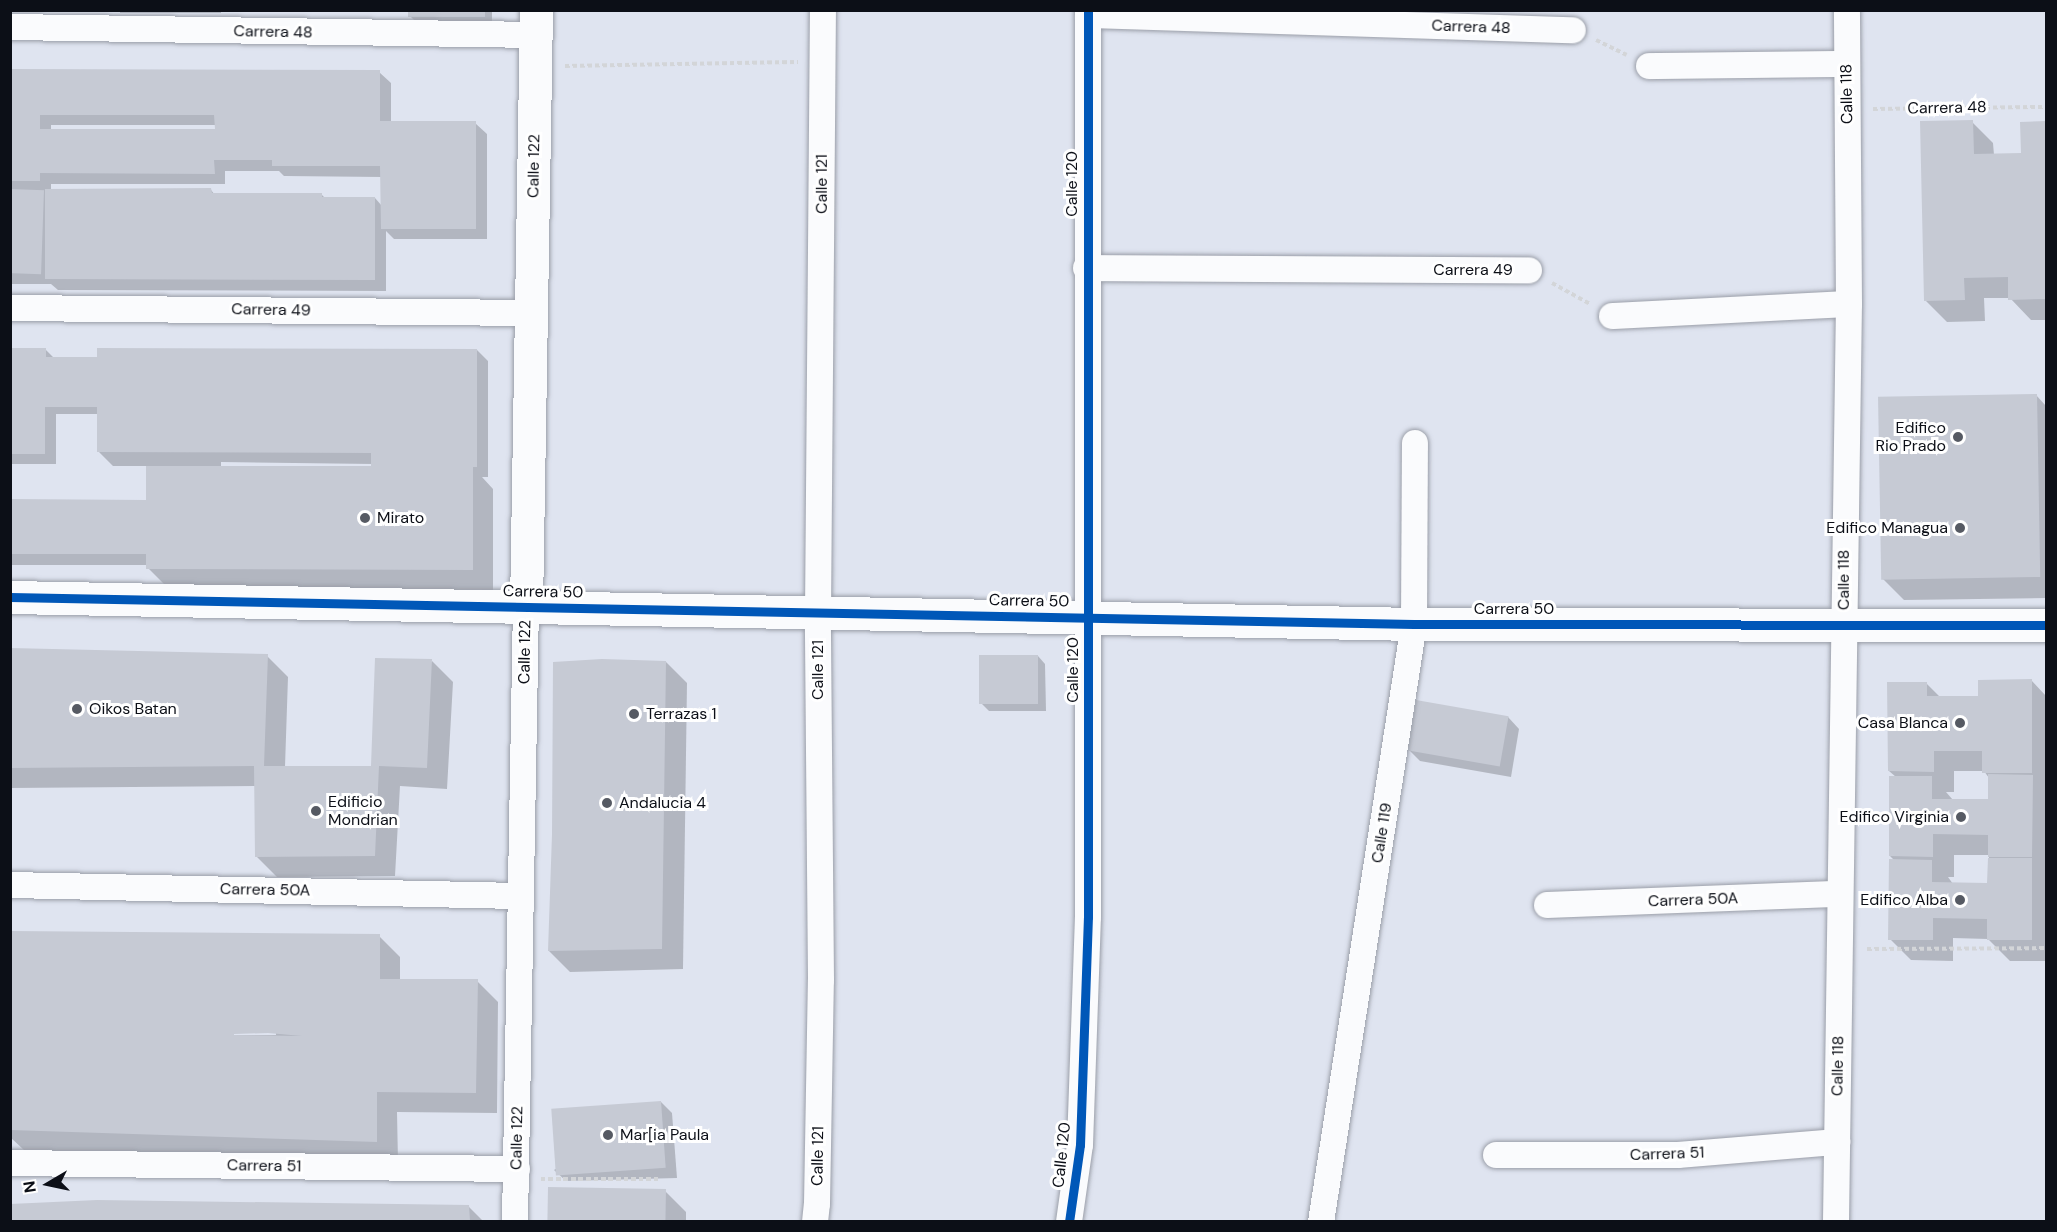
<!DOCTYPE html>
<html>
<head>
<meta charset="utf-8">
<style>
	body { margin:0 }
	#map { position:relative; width:2057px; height:1232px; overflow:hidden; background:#dfe4f0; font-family:"DM Sans",sans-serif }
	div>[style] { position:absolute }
	.shadow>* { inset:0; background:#0003; transform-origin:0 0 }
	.building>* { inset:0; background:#c6cad4; transform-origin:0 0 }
	.path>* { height:4px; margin-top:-2px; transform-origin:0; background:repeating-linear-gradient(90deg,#d3d5d8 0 4.5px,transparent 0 7.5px) }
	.roads { filter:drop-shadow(0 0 2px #9a9ea8) drop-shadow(0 0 2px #9a9ea8) }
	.street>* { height:26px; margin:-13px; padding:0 13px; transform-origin:13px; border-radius:13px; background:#fafbfd }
	.secondary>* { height:33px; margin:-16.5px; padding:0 16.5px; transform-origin:16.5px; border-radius:16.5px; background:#fafbfd }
	.cycleway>* { height:9px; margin:-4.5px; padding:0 4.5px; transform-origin:4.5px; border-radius:4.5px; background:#0057b8 }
	.dots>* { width:16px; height:16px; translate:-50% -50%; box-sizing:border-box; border:3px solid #fff; border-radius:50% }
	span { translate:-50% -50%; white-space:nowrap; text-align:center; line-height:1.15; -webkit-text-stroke:6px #fff; paint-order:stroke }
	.street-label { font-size:16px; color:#0c0f17 }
	.poi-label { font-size:16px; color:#0c0f17 }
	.right { translate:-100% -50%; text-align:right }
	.left { translate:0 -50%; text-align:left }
	.frame { position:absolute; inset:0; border:12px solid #0c0f17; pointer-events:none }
	.north { position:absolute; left:18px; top:1154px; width:60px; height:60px; -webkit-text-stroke:4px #fff; paint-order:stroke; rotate:261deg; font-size:16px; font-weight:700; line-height:24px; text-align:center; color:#0c0f17 }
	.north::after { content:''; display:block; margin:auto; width:21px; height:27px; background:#0c0f17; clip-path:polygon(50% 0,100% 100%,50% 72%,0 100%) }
</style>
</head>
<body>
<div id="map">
	<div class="shadow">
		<i style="left:120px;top:10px;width:101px;height:3px"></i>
		<i style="left:287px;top:10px;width:85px;height:1px"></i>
		<i style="clip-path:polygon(410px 10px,492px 10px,492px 24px,417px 23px,410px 16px)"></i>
		<i style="clip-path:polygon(evenodd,10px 71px,379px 72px,391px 83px,391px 122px,475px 123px,487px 134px,487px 239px,394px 239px,386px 231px,386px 291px,58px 290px,51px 284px,11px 284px,10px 71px,51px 125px,216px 125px,216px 131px,51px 130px,51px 125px,10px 71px,225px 171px,279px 171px,284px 176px,382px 177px,382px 206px,375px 198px,325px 198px,321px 194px,215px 195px,211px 190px,51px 190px,51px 184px,225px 184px,225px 171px)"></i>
		<i style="clip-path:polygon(1972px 122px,1993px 143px,1994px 155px,2022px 155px,2022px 123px,2046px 123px,2046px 320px,2031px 320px,2010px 298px,1984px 298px,1985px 321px,1947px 322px,1926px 301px)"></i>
		<i style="clip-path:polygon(evenodd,10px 349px,45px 349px,54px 358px,477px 350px,488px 361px,488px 477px,482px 477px,493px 489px,493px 590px,169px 589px,148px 568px,148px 565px,10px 565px,10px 500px,148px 501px,148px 466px,113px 466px,99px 452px,99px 414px,56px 414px,56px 464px,10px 464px,10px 349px,221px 462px,373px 464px,372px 468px,221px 468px,221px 462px)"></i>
		<i style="clip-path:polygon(2036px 395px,2046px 406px,2046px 598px,1904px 600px,1883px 579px)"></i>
		<i style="clip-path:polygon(10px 650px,267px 656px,288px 677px,285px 767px,372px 767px,432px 661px,453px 682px,447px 789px,400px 786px,395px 876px,277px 877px,256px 856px,256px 786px,10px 788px)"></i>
		<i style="clip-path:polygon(1038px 656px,1045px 664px,1046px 711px,989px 711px,981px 703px)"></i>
		<i style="clip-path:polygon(666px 662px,687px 683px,683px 969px,570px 972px,549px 951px)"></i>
		<i style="clip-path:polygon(evenodd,2032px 681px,2046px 696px,2046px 961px,2010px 961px,1988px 939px,1953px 938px,1953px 961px,1911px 960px,1890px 939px,1895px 861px,1890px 856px,1896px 777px,1889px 771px,1926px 683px,1940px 697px,1980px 697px,2032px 681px,1954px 771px,1984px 771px,1989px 778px,1989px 801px,1953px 800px,1946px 792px,1954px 792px,1954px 771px,2032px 681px,1954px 855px,1989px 855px,1989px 884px,1953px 884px,1948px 877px,1954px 877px,1954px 855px)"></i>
		<i style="clip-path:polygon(1508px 717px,1519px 729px,1511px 777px,1420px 761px,1409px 750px)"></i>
		<i style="clip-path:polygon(evenodd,10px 933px,379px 936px,400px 957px,400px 981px,477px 981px,498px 1002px,497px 1113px,397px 1112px,398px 1162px,24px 1150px,10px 1137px,10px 933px,276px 1032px,276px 1035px,171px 1035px,276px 1032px)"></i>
		<i style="clip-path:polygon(661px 1102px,672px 1113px,677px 1178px,566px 1181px,554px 1170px)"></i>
		<i style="clip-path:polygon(549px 1188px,665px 1191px,686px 1212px,686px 1222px,548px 1222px)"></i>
		<i style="clip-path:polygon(10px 1205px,469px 1207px,484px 1222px,10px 1222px)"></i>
	</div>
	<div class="building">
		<i style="left:408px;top:10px;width:77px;height:7px"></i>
		<i style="clip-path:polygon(evenodd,10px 69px,380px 70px,380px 121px,476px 121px,476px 229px,381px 229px,380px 166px,272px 166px,272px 160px,214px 160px,215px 174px,40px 173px,40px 181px,10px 181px,10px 69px,40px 115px,214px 115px,215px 129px,40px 129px,40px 115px)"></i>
		<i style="clip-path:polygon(1973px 120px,1974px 154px,2021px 153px,2020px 122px,2046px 121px,2046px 299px,2008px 300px,2008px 277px,1964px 278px,1965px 300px,1924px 301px,1920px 121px)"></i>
		<i style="clip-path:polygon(211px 188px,212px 193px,322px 193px,322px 197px,375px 197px,375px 280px,45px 279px,45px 189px)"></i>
		<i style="left:10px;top:189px;width:34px;height:84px;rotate:2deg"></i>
		<i style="clip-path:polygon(10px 348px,46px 348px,46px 357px,97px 357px,97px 348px,477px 349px,477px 467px,473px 467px,473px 570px,146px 569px,146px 554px,10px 554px,10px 499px,146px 500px,146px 466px,371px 466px,371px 453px,97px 452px,97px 407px,45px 407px,45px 454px,10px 454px)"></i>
		<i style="left:2037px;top:394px;width:183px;height:159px;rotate:89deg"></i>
		<i style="clip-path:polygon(10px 648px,268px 654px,264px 766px,371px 766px,375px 658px,432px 659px,427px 768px,379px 766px,375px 856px,255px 857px,254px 766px,10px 768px)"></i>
		<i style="left:979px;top:655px;width:59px;height:49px"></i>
		<i style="clip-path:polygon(602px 659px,666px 661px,662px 949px,548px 951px,552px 834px,553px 662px)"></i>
		<i style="clip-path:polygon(2032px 679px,2032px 773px,1982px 773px,1982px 751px,1934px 751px,1934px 772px,1888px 771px,1887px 682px,1927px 682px,1927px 696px,1978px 696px,1978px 680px)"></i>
		<i style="left:1416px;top:700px;width:94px;height:51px;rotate:10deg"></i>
		<i style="clip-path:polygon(1988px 774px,2033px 775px,2032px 857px,1988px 857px,1988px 835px,1933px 834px,1933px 857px,1889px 856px,1889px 776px,1932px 776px,1932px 799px,1988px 799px)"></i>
		<i style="clip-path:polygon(1988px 858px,2032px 858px,2032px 940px,1987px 940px,1987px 919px,1933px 918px,1933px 940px,1888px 940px,1889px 859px,1932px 860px,1932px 882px,1987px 883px)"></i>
		<i style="clip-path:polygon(evenodd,10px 931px,380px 934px,380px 979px,478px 979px,476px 1093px,377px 1092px,377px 1142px,10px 1130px,10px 931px,268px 1033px,302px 1036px,234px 1035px,234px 1034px,268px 1033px)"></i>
		<i style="left:661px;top:1101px;width:67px;height:110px;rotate:86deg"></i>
		<i style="left:548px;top:1187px;width:118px;height:34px;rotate:1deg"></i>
		<i style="clip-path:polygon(97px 1200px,469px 1205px,470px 1221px,10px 1221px,10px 1204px)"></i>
	</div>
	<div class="path">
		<i style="left:1596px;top:40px;width:34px;rotate:26deg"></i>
		<i style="left:565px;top:66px;width:233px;rotate:-1deg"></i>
		<i style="left:1873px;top:109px;width:173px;rotate:-0.7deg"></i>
		<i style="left:1552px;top:283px;width:43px;rotate:28.9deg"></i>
		<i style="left:1867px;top:949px;width:179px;rotate:-0.3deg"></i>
		<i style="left:541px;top:1179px;width:119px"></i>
	</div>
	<div class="roads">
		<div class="street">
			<i style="left:1088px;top:15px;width:485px;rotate:1.8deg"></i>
			<i style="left:10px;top:27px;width:526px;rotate:0.87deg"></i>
			<i style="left:1649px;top:66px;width:197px;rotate:-0.6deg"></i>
			<i style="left:1086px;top:268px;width:443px;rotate:0.3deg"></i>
			<i style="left:10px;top:308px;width:522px;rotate:0.55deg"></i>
			<i style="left:1612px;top:316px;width:237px;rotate:-2.9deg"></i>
			<i style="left:10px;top:885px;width:509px;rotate:1.24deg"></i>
			<i style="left:1547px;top:905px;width:293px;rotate:-2.2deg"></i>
			<i style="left:1496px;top:1155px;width:182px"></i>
			<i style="left:1678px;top:1155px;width:160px;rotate:-4.7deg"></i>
			<i style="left:10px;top:1163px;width:507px;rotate:0.68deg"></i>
			<i style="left:515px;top:1222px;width:615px;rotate:-88.98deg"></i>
			<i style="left:815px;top:1222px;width:18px;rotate:-84deg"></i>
			<i style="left:817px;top:1204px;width:224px;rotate:-89deg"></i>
			<i style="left:821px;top:980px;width:366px;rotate:-90.5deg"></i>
			<i style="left:818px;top:614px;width:604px;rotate:-89.53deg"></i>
			<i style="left:1069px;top:1222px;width:78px;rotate:-81.9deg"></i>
			<i style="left:1080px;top:1145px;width:228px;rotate:-88deg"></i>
			<i style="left:1088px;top:917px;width:907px;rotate:-90deg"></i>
			<i style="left:1321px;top:1222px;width:605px;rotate:-81.16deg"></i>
			<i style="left:1414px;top:624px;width:181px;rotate:-89.7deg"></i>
			<i style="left:1836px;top:1222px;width:918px;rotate:-89.19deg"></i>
			<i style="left:1849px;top:304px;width:294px;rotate:-90.4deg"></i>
		</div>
		<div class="secondary">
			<i style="left:10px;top:597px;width:1404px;rotate:1.1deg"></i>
			<i style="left:1414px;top:624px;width:632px;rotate:0.09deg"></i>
			<i style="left:526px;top:607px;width:597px;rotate:-89.04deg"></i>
		</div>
	</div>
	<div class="cycleway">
		<i style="left:10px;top:597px;width:1404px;rotate:1.1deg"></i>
		<i style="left:1414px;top:624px;width:632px;rotate:0.09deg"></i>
		<i style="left:1069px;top:1222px;width:78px;rotate:-81.9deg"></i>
		<i style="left:1080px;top:1145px;width:228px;rotate:-88deg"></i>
		<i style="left:1088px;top:917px;width:907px;rotate:-90deg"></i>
	</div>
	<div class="dots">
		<i style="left:1958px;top:437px;background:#565a63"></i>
		<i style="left:365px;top:518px;background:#565a63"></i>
		<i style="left:1960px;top:528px;background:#565a63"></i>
		<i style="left:77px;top:709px;background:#565a63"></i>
		<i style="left:634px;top:714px;background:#565a63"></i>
		<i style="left:1960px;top:723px;background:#565a63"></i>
		<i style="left:607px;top:803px;background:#565a63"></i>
		<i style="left:316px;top:811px;background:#565a63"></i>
		<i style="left:1961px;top:817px;background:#565a63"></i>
		<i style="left:1960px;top:900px;background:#565a63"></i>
		<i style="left:608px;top:1135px;background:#565a63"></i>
	</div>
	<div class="street-label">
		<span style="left:1471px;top:27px;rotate:2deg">Carrera 48</span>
		<span style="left:273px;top:32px;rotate:1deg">Carrera 48</span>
		<span style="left:1847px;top:94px;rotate:-91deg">Calle 118</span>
		<span style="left:1947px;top:108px;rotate:-1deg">Carrera 48</span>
		<span style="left:534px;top:166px;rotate:-89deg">Calle 122</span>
		<span style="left:822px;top:184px;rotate:-90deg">Calle 121</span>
		<span style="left:1072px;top:184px;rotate:-90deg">Calle 120</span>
		<span style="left:1473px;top:270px">Carrera 49</span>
		<span style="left:271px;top:310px;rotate:1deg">Carrera 49</span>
		<span style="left:1844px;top:580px;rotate:-90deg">Calle 118</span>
		<span style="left:543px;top:592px;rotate:1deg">Carrera 50</span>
		<span style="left:1029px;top:601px;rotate:1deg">Carrera 50</span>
		<span style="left:1514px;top:609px">Carrera 50</span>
		<span style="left:525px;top:652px;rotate:-89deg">Calle 122</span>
		<span style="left:818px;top:670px;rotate:-90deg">Calle 121</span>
		<span style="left:1073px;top:670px;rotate:-90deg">Calle 120</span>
		<span style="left:1382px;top:833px;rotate:-81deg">Calle 119</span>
		<span style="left:265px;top:890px;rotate:1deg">Carrera 50A</span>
		<span style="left:1693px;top:900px;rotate:-2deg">Carrera 50A</span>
		<span style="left:1838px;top:1066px;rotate:-89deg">Calle 118</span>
		<span style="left:517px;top:1138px;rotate:-89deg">Calle 122</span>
		<span style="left:1667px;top:1154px;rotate:-2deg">Carrera 51</span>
		<span style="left:1062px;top:1155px;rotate:-84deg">Calle 120</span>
		<span style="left:818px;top:1156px;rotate:-89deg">Calle 121</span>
		<span style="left:264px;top:1166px;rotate:1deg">Carrera 51</span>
	</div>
	<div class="poi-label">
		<span class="right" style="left:1946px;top:437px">Edifico<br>Rio Prado</span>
		<span class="left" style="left:377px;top:518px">Mirato</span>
		<span class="right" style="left:1948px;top:528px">Edifico Managua</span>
		<span class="left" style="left:89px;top:709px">Oikos Batan</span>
		<span class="left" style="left:646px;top:714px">Terrazas 1</span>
		<span class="right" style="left:1948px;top:723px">Casa Blanca</span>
		<span class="left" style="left:328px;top:811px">Edificio<br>Mondrian</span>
		<span class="left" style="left:619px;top:803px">Andalucia 4</span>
		<span class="right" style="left:1949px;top:817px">Edifico Virginia</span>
		<span class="right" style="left:1948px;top:900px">Edifico Alba</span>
		<span class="left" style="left:620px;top:1135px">Mar[ia Paula</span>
	</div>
	<div class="frame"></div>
	<div class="north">N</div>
</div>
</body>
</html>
